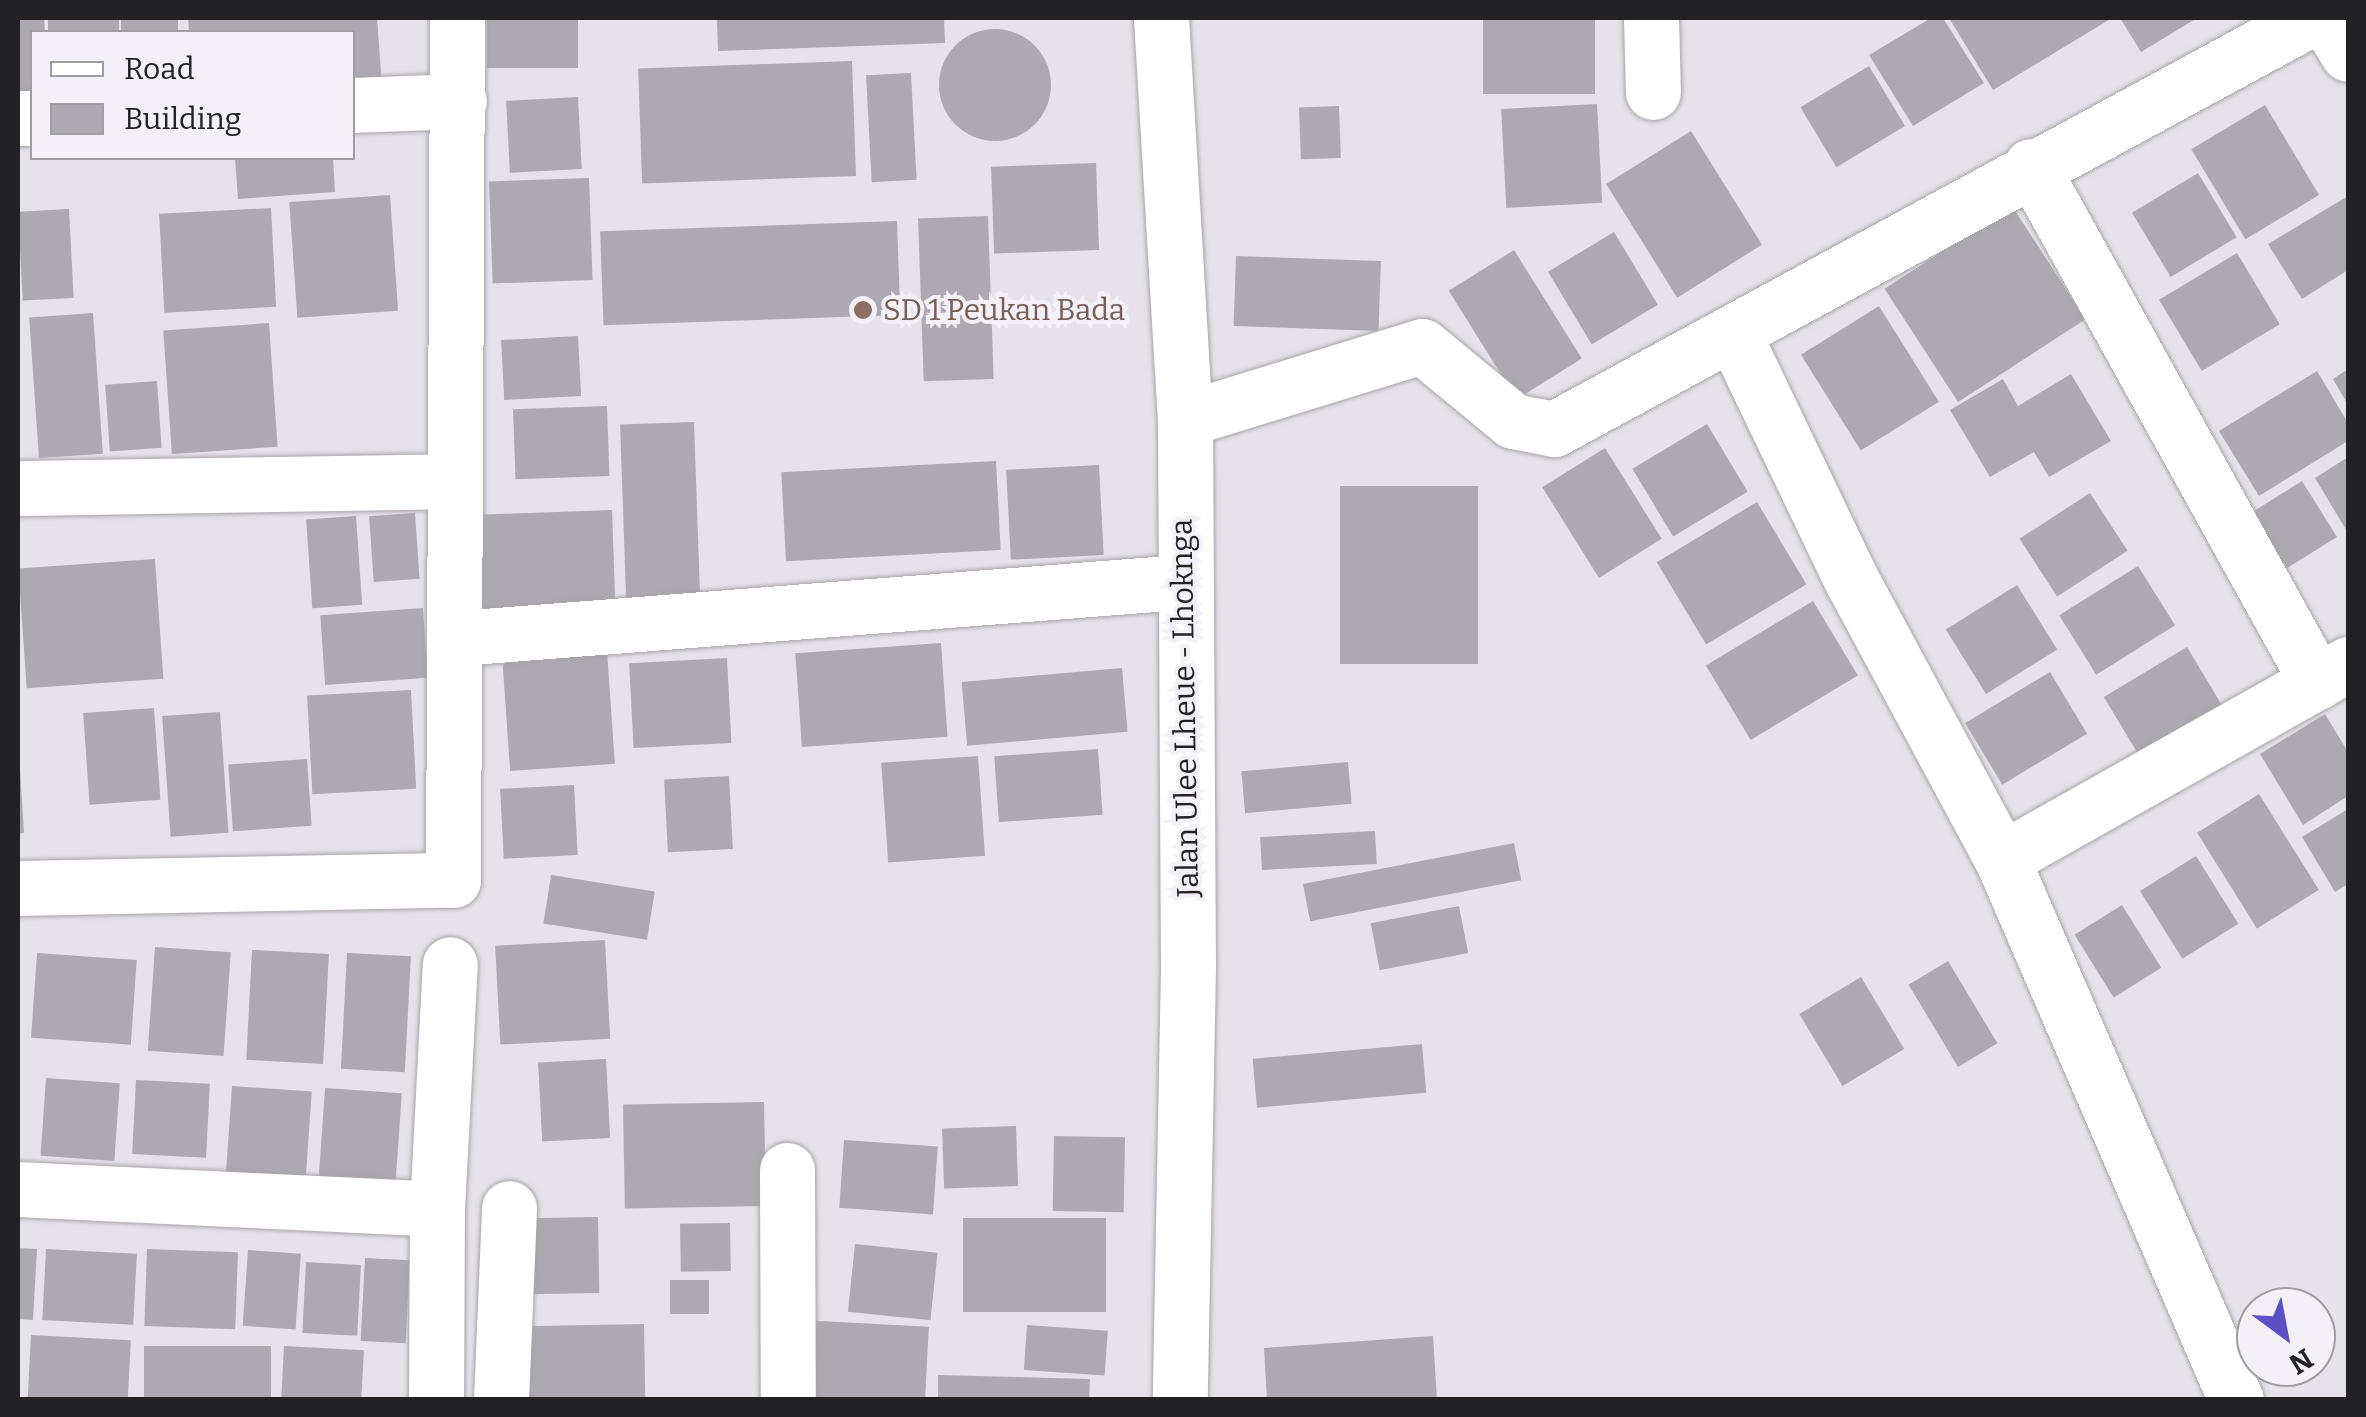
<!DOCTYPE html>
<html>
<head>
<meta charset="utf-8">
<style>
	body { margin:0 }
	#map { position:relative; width:2366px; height:1417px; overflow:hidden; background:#e7e2ea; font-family:Bitter,serif }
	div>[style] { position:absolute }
	.building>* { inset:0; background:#aea9b1; transform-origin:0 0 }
	.round { border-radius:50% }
	.roads { filter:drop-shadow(0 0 2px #a8a3aa) drop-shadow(0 0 2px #a8a3aa) }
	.street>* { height:55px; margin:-27.5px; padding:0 27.5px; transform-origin:27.5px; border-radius:27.5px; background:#fff }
	.highway>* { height:55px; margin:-27.5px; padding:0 27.5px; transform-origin:27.5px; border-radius:27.5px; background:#fff }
	.dots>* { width:28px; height:28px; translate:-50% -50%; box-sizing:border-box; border:5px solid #f4f0f7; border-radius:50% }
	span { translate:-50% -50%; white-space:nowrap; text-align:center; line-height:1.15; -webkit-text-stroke:8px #f4f0f7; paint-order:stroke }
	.education-label { font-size:30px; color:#785e54 }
	.left { translate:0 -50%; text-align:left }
	.street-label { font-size:30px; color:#222123 }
	.frame { position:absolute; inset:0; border:20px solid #222123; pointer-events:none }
	.legend { position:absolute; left:30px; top:30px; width:325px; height:130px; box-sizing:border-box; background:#f4f0f7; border:2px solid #a09da2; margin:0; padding:12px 18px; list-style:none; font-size:30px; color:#222123 }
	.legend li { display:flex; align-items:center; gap:20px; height:50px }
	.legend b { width:50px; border:2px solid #a09da2 }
	.north { position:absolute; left:2236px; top:1287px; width:100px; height:100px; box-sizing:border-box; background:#f4f0f7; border:2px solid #a09da2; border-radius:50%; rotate:148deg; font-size:28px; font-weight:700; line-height:40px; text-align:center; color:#222123 }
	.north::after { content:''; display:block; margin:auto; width:35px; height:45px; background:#5c50c8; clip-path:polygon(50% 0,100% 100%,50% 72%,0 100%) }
</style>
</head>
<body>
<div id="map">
	<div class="building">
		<i style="clip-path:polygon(18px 18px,44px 18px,45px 32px,32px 32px,32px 107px,18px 108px)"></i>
		<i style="left:48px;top:18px;width:71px;height:14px"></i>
		<i style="left:121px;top:18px;width:57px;height:14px"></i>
		<i style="clip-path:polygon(188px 18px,377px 18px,382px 86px,352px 89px,352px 32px,189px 32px)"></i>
		<i style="left:487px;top:18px;width:91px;height:50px"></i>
		<i style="clip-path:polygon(717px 18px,944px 18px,945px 43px,718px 51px)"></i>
		<i style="left:1483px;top:18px;width:112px;height:76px"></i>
		<i style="clip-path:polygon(1931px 18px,1943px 18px,1984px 83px,1913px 126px,1869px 55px)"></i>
		<i style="clip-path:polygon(1949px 18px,2112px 18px,1993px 90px)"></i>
		<i style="clip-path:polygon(2120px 18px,2197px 18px,2141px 52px)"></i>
		<i class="round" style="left:939px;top:29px;width:112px;height:112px"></i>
		<i style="left:852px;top:61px;width:115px;height:214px;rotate:88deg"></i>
		<i style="left:1869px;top:66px;width:70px;height:80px;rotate:59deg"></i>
		<i style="left:911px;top:73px;width:107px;height:45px;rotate:87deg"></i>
		<i style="left:578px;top:97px;width:72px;height:72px;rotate:87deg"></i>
		<i style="left:1597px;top:104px;width:99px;height:96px;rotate:87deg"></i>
		<i style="left:2265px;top:105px;width:105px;height:86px;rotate:59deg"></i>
		<i style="left:1339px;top:106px;width:52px;height:40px;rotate:88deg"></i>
		<i style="left:1691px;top:131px;width:134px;height:100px;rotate:58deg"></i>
		<i style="clip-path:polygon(235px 158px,333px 158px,335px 192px,238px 199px)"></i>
		<i style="left:1096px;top:163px;width:87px;height:105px;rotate:88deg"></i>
		<i style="left:2198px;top:173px;width:75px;height:77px;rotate:59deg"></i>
		<i style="left:589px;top:178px;width:102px;height:100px;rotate:88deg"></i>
		<i style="left:390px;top:195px;width:116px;height:101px;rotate:86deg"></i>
		<i style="clip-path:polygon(2348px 196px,2348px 270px,2302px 299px,2268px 244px)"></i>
		<i style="left:2012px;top:206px;width:135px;height:152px;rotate:57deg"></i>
		<i style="left:271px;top:208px;width:99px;height:112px;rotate:87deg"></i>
		<i style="left:69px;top:209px;width:89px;height:51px;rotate:87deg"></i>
		<i style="left:988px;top:216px;width:163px;height:70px;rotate:88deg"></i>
		<i style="left:897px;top:221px;width:94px;height:297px;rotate:88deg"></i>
		<i style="left:1614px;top:232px;width:85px;height:77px;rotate:59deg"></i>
		<i style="left:1514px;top:250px;width:128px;height:77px;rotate:58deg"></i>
		<i style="left:2237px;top:253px;width:83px;height:91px;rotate:59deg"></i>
		<i style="left:1236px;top:256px;width:145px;height:70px;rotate:2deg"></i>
		<i style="left:1879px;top:306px;width:113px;height:92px;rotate:58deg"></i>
		<i style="left:93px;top:313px;width:141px;height:64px;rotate:86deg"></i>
		<i style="left:269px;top:323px;width:124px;height:106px;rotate:86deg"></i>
		<i style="left:578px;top:336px;width:60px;height:77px;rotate:87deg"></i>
		<i style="clip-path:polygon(2348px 369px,2348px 405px,2333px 379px)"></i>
		<i style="clip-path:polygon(2317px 371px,2348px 423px,2348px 441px,2259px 496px,2219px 431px)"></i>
		<i style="clip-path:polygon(2071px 374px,2111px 441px,2049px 477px,2034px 452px,1990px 477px,1950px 410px,2003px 379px,2018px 406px)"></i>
		<i style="left:157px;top:381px;width:67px;height:52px;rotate:86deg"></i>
		<i style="left:607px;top:406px;width:70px;height:94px;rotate:88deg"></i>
		<i style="left:694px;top:422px;width:173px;height:74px;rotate:88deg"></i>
		<i style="left:1707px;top:424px;width:79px;height:87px;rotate:59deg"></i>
		<i style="left:1605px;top:448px;width:107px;height:74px;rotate:58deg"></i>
		<i style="clip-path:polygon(2348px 457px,2348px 533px,2315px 478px)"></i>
		<i style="left:996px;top:461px;width:89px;height:215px;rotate:87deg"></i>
		<i style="left:1099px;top:465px;width:90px;height:93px;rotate:87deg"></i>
		<i style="left:2302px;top:481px;width:66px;height:69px;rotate:58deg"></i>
		<i style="left:1478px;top:486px;width:178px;height:138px;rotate:90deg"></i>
		<i style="left:2090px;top:493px;width:69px;height:84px;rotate:57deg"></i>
		<i style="left:1757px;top:502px;width:96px;height:117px;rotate:59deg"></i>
		<i style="left:612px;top:510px;width:100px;height:148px;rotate:88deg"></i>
		<i style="left:415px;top:513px;width:66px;height:46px;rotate:86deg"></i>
		<i style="left:356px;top:516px;width:89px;height:50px;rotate:86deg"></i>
		<i style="left:155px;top:559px;width:120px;height:137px;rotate:86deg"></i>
		<i style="left:2138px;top:566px;width:70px;height:93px;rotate:58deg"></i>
		<i style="left:2017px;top:585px;width:76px;height:84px;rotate:58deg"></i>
		<i style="left:1813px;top:601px;width:87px;height:125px;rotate:59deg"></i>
		<i style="left:423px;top:608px;width:70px;height:103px;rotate:86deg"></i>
		<i style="left:941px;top:643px;width:94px;height:146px;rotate:86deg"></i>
		<i style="left:2187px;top:647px;width:72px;height:97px;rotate:59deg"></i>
		<i style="left:607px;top:651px;width:113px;height:105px;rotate:86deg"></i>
		<i style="left:727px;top:658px;width:85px;height:98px;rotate:87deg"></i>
		<i style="left:1122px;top:668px;width:64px;height:161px;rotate:85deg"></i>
		<i style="left:2050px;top:672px;width:72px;height:99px;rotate:59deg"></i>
		<i style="left:411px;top:690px;width:99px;height:104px;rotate:87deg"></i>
		<i style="left:154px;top:708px;width:92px;height:71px;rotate:86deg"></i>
		<i style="left:220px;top:712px;width:121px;height:58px;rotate:86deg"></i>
		<i style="clip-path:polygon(2325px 714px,2348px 752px,2348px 796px,2303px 825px,2260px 754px)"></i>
		<i style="left:1098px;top:749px;width:66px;height:104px;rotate:86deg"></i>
		<i style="left:978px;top:756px;width:100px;height:97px;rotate:86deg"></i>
		<i style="left:307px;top:759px;width:67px;height:79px;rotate:86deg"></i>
		<i style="left:1348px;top:762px;width:42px;height:107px;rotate:85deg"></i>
		<i style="clip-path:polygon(20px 770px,24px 833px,18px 834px,18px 771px)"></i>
		<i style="left:729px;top:776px;width:73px;height:65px;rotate:87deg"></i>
		<i style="left:574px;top:785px;width:70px;height:74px;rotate:87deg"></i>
		<i style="left:2259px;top:794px;width:113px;height:73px;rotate:58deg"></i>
		<i style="clip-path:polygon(2348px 809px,2348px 884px,2335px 892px,2302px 837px)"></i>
		<i style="left:1375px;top:831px;width:33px;height:115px;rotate:87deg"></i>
		<i style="left:1514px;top:843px;width:38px;height:215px;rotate:79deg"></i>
		<i style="left:2196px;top:856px;width:80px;height:66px;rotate:58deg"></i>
		<i style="left:551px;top:875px;width:105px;height:49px;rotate:9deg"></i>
		<i style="left:2122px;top:905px;width:74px;height:56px;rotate:58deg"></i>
		<i style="left:1459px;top:906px;width:48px;height:90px;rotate:79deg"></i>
		<i style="left:605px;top:940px;width:99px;height:110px;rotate:87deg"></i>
		<i style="left:155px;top:947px;width:76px;height:104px;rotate:4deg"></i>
		<i style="left:252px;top:950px;width:77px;height:110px;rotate:3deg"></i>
		<i style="left:37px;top:953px;width:100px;height:85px;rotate:4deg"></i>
		<i style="left:347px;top:953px;width:64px;height:116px;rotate:3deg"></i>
		<i style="left:1948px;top:961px;width:96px;height:46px;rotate:59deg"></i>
		<i style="left:1861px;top:977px;width:84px;height:72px;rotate:59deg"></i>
		<i style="left:1422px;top:1044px;width:49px;height:170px;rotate:85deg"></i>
		<i style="left:606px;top:1059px;width:79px;height:68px;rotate:87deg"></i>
		<i style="left:46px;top:1078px;width:74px;height:78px;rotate:4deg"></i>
		<i style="left:136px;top:1080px;width:74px;height:74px;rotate:3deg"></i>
		<i style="left:232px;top:1086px;width:80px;height:88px;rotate:4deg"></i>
		<i style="left:325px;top:1088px;width:77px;height:91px;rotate:4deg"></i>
		<i style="left:764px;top:1102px;width:104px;height:141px;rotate:89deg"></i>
		<i style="left:1016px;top:1126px;width:60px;height:74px;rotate:88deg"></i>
		<i style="left:1054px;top:1136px;width:71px;height:75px;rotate:1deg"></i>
		<i style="left:844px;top:1140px;width:94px;height:68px;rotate:4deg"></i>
		<i style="left:598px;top:1217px;width:76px;height:70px;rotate:89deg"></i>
		<i style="left:1106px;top:1218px;width:94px;height:143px;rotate:90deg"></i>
		<i style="left:730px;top:1223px;width:48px;height:50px;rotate:89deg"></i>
		<i style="left:855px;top:1244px;width:83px;height:68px;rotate:6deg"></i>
		<i style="clip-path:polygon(18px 1248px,37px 1249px,33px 1320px,18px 1319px)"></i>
		<i style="left:46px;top:1249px;width:91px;height:71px;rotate:3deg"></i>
		<i style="left:147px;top:1249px;width:91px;height:77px;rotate:2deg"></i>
		<i style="left:248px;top:1250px;width:53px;height:76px;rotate:4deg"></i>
		<i style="left:365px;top:1258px;width:45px;height:83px;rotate:3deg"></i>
		<i style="left:306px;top:1262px;width:55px;height:71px;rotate:3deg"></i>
		<i style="left:709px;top:1280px;width:34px;height:39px;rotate:90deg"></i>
		<i style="left:800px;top:1320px;width:129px;height:80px;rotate:3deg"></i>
		<i style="left:644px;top:1324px;width:76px;height:122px;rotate:89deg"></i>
		<i style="left:1027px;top:1325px;width:81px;height:45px;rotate:4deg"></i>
		<i style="left:31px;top:1335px;width:100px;height:63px;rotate:3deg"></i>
		<i style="clip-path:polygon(1433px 1336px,1437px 1400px,1267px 1400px,1264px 1348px)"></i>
		<i style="left:144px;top:1346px;width:127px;height:54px"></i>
		<i style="left:284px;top:1346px;width:80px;height:54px;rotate:3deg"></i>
		<i style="clip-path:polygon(938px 1375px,1090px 1379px,1089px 1400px,938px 1400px)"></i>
	</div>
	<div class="roads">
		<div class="street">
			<i style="left:1651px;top:18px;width:74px;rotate:88.5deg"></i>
			<i style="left:2326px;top:18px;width:42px;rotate:58.6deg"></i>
			<i style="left:352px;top:105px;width:107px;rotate:-2.1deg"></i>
			<i style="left:18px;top:118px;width:14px"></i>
			<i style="left:2031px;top:166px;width:590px;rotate:61deg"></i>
			<i style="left:1733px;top:333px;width:275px;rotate:64.4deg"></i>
			<i style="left:1852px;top:581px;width:316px;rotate:61.7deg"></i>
			<i style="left:2002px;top:859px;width:589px;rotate:66.61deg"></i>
			<i style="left:1185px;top:419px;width:248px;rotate:-17.1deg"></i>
			<i style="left:1422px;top:346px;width:118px;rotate:39.5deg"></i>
			<i style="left:1513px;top:421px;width:42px;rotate:11deg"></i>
			<i style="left:1554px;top:429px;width:862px;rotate:-28.47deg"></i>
			<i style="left:18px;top:488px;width:434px;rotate:-0.9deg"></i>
			<i style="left:458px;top:638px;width:725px;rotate:-4.43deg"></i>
			<i style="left:2002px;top:859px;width:397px;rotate:-29.4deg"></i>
			<i style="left:18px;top:888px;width:435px;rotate:-1.1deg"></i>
			<i style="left:453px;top:880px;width:862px;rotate:-89.73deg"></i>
			<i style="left:787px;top:1170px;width:230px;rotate:89.8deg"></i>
			<i style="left:18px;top:1189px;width:419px;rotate:2.7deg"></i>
			<i style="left:436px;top:1400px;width:191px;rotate:-89.7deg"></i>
			<i style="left:437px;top:1209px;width:245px;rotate:-87deg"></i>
			<i style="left:501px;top:1400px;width:192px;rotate:-87.6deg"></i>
		</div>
		<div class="highway">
			<i style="left:1161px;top:18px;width:402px;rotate:86.6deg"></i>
			<i style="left:1185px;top:419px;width:548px;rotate:89.69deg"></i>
			<i style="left:1188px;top:967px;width:433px;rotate:91.1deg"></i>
		</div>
	</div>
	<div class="dots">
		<i style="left:863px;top:310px;background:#8d6e63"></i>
	</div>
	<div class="education-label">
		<span class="left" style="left:883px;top:310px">SD 1 Peukan Bada</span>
	</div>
	<div class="street-label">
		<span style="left:1185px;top:708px;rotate:-91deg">Jalan Ulee Lheue - Lhoknga</span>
	</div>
	<div class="frame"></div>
	<ul class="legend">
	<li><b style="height:12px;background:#fff"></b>Road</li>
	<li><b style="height:28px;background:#aea9b1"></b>Building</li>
	</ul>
	<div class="north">N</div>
</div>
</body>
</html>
